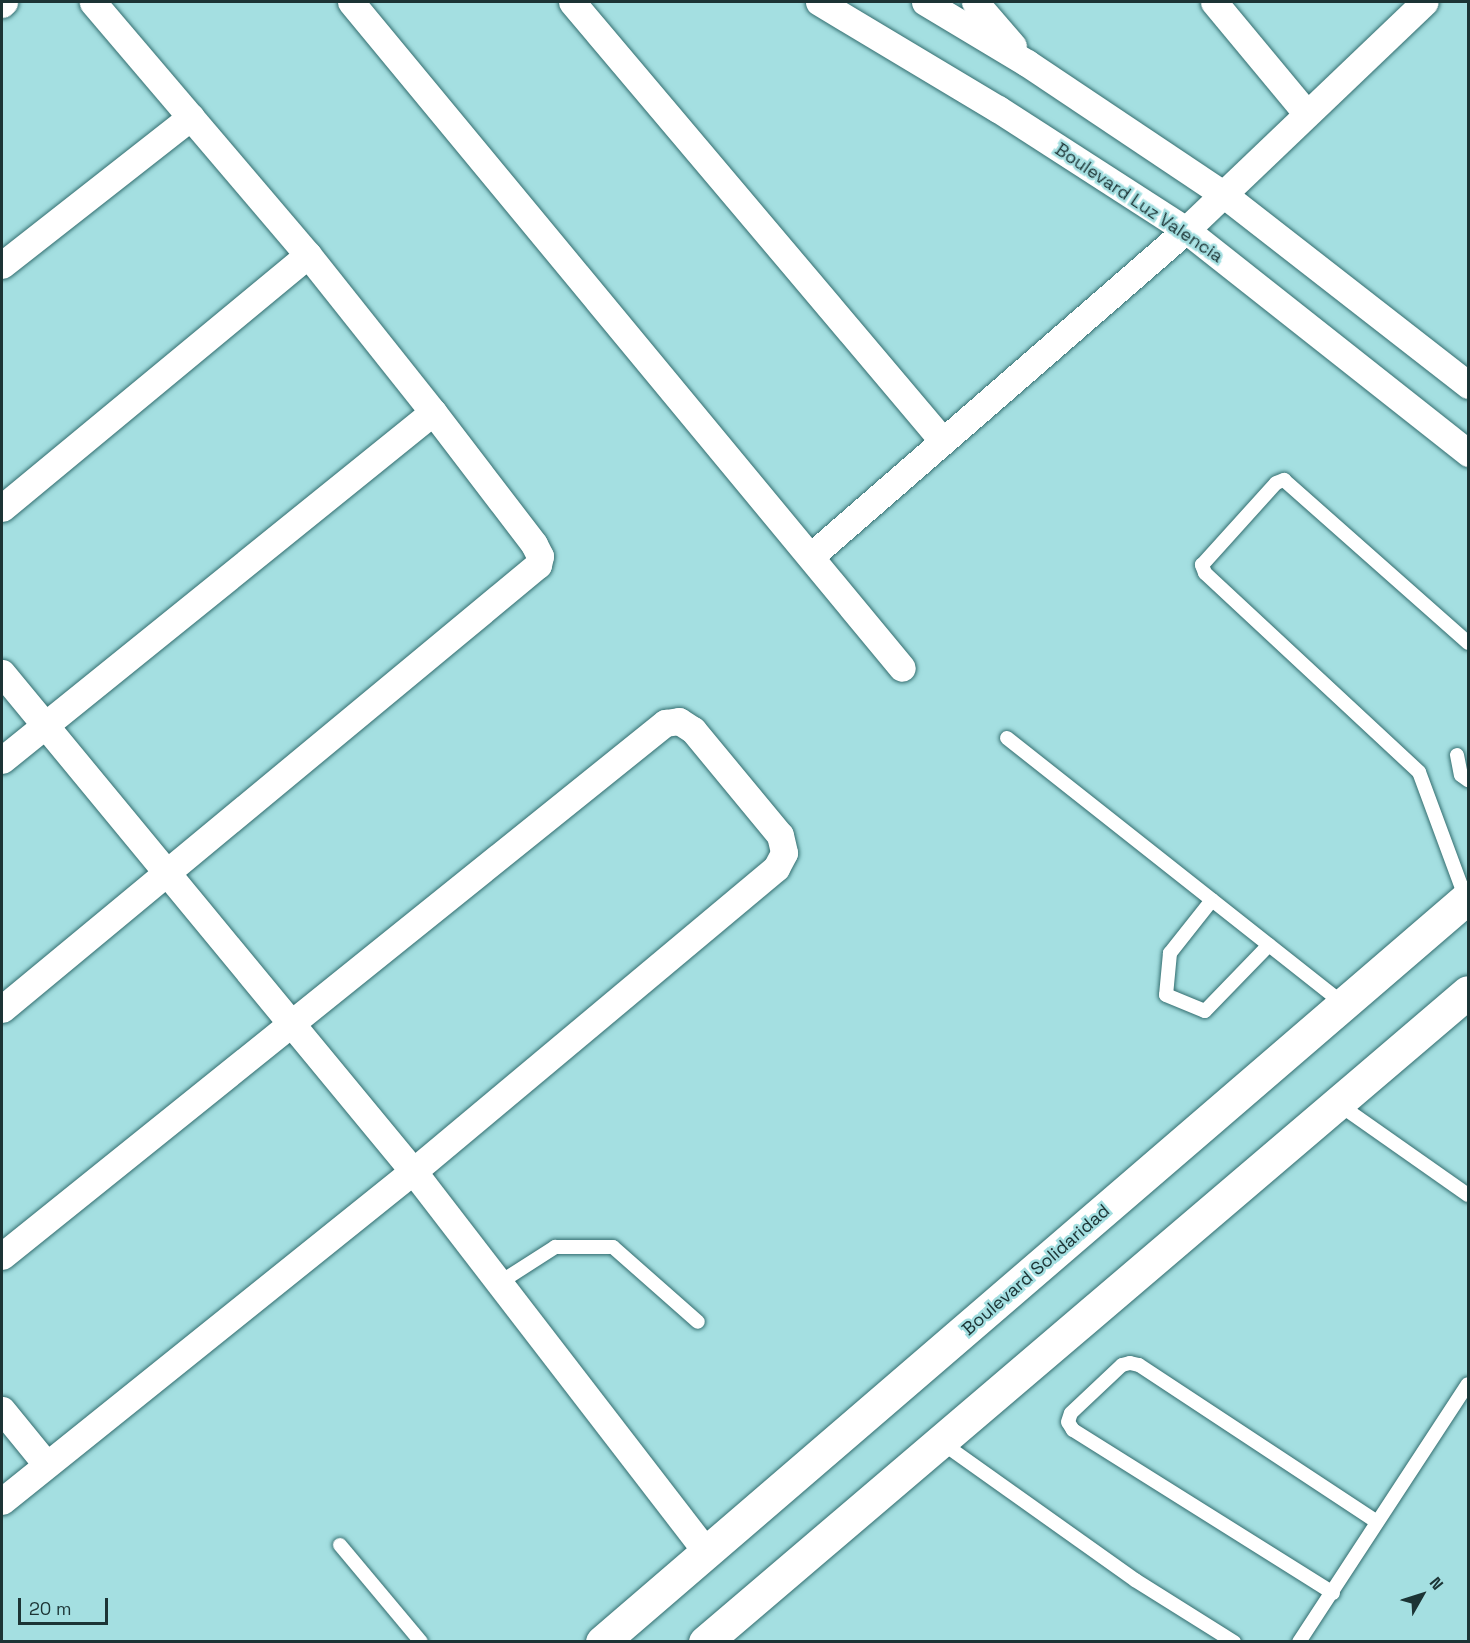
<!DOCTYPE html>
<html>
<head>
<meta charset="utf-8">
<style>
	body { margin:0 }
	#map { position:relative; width:1470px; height:1643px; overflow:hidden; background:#a4dfe1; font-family:"Space Grotesk",sans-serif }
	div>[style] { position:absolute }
	.roads { filter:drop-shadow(0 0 2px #336d6f) drop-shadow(0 0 2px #336d6f) }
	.lane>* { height:14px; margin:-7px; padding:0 7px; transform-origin:7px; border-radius:7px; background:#fff }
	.street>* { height:27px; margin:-13.5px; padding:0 13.5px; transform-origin:13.5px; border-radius:13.5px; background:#fff }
	.primary>* { height:33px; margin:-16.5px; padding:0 16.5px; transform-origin:16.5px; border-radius:16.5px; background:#fff }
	span { translate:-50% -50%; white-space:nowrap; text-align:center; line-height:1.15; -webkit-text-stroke:5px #a4dfe1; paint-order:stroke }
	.street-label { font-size:18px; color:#1c3435 }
	.frame { position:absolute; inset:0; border:3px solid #1c3435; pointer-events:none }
	.north { position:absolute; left:1392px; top:1565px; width:60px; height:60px; -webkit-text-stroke:4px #a4dfe1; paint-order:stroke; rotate:51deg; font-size:16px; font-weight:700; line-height:24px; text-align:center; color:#1c3435 }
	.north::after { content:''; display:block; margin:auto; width:21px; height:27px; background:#1c3435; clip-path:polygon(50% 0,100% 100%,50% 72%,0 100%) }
	.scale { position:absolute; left:18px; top:1598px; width:90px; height:27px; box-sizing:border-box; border:3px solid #1c3435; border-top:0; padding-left:8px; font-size:18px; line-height:21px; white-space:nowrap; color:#1c3435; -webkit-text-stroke:4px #a4dfe1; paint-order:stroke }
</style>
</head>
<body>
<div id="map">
	<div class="roads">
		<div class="lane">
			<i style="left:1007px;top:738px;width:429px;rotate:38.3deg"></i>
			<i style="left:1457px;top:755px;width:20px;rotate:79deg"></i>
			<i style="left:1461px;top:775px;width:9px;rotate:36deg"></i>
			<i style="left:1466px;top:899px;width:135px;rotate:-110.3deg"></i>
			<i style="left:1419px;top:772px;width:292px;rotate:-137.1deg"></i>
			<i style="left:1205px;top:573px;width:9px;rotate:-111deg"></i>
			<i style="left:1202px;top:565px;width:110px;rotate:-47.9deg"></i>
			<i style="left:1276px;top:483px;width:9px;rotate:-21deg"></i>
			<i style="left:1284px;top:480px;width:246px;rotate:41.5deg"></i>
			<i style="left:1212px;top:900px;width:68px;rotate:128.4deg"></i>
			<i style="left:1170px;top:953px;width:42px;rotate:95.4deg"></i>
			<i style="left:1166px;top:995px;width:42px;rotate:22.3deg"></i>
			<i style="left:1205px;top:1011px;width:92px;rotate:-45.9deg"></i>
			<i style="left:1337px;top:1103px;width:160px;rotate:35.1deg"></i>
			<i style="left:499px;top:1283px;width:67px;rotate:-32.7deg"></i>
			<i style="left:555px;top:1247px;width:58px"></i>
			<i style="left:613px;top:1247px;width:113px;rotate:41.4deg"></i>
			<i style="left:941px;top:1442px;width:238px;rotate:35.4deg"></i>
			<i style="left:1135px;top:1580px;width:117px;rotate:32.1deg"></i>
			<i style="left:340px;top:1545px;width:126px;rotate:50.1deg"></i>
			<i style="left:1333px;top:1593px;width:307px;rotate:-147.9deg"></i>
			<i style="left:1073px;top:1430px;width:9px;rotate:-122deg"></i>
			<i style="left:1068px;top:1422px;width:9px;rotate:-72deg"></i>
			<i style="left:1071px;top:1413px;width:70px;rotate:-43.3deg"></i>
			<i style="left:1122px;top:1365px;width:8px;rotate:-14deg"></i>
			<i style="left:1130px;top:1363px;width:9px;rotate:13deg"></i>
			<i style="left:1139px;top:1365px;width:285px;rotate:33.4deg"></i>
			<i style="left:1299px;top:1642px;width:308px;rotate:-56.8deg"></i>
		</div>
		<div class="street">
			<i style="left:351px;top:2px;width:864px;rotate:50.4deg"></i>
			<i style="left:572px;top:2px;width:573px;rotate:49.81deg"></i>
			<i style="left:819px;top:2px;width:209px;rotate:30.9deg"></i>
			<i style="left:998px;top:109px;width:224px;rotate:32.8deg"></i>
			<i style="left:1186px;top:230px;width:360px;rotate:38.3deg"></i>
			<i style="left:925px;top:2px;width:119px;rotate:30.9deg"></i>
			<i style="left:1027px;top:63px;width:236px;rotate:33.8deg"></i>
			<i style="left:1223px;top:194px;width:311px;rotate:37.9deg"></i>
			<i style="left:975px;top:2px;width:58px;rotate:49.2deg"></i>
			<i style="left:1214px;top:2px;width:144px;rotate:50.3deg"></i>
			<i style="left:2px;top:4px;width:3px;rotate:-45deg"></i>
			<i style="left:2px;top:265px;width:240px;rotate:-38.1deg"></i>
			<i style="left:2px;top:508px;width:397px;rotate:-39.6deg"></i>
			<i style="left:811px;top:556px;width:497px;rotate:-41deg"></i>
			<i style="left:1186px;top:230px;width:330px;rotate:-43.7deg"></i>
			<i style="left:2px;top:673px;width:646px;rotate:50.47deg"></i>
			<i style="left:413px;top:1171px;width:482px;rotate:52.4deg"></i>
			<i style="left:2px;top:760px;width:554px;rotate:-38.92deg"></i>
			<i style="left:2px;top:1009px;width:696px;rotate:-39.64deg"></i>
			<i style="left:538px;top:565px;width:9px;rotate:-77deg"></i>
			<i style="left:540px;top:556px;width:13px;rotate:-117deg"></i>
			<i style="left:534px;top:544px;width:166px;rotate:-127.4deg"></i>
			<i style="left:433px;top:412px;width:201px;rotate:-128.5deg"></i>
			<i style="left:308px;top:255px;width:332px;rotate:-130.4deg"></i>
			<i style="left:2px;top:1256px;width:851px;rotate:-38.8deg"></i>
			<i style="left:665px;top:723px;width:14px;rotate:-8deg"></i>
			<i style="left:679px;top:721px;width:17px;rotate:33deg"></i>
			<i style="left:693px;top:730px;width:136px;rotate:50.4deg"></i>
			<i style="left:780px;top:835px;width:18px;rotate:77deg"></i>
			<i style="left:784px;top:853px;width:17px;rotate:118deg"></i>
			<i style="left:776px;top:868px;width:473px;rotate:140.1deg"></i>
			<i style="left:413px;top:1171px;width:527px;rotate:141.24deg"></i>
			<i style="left:2px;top:1410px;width:70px;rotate:50.8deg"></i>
		</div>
		<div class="primary">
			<i style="left:602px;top:1642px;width:1142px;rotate:-40.7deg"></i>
			<i style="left:705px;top:1642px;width:1002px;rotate:-40.43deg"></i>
		</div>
	</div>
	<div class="street-label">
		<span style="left:1139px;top:203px;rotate:34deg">Boulevard Luz Valencia</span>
		<span style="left:1036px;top:1270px;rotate:-41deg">Boulevard Solidaridad</span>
	</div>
	<div class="frame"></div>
	<div class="north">N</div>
	<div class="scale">20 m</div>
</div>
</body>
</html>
